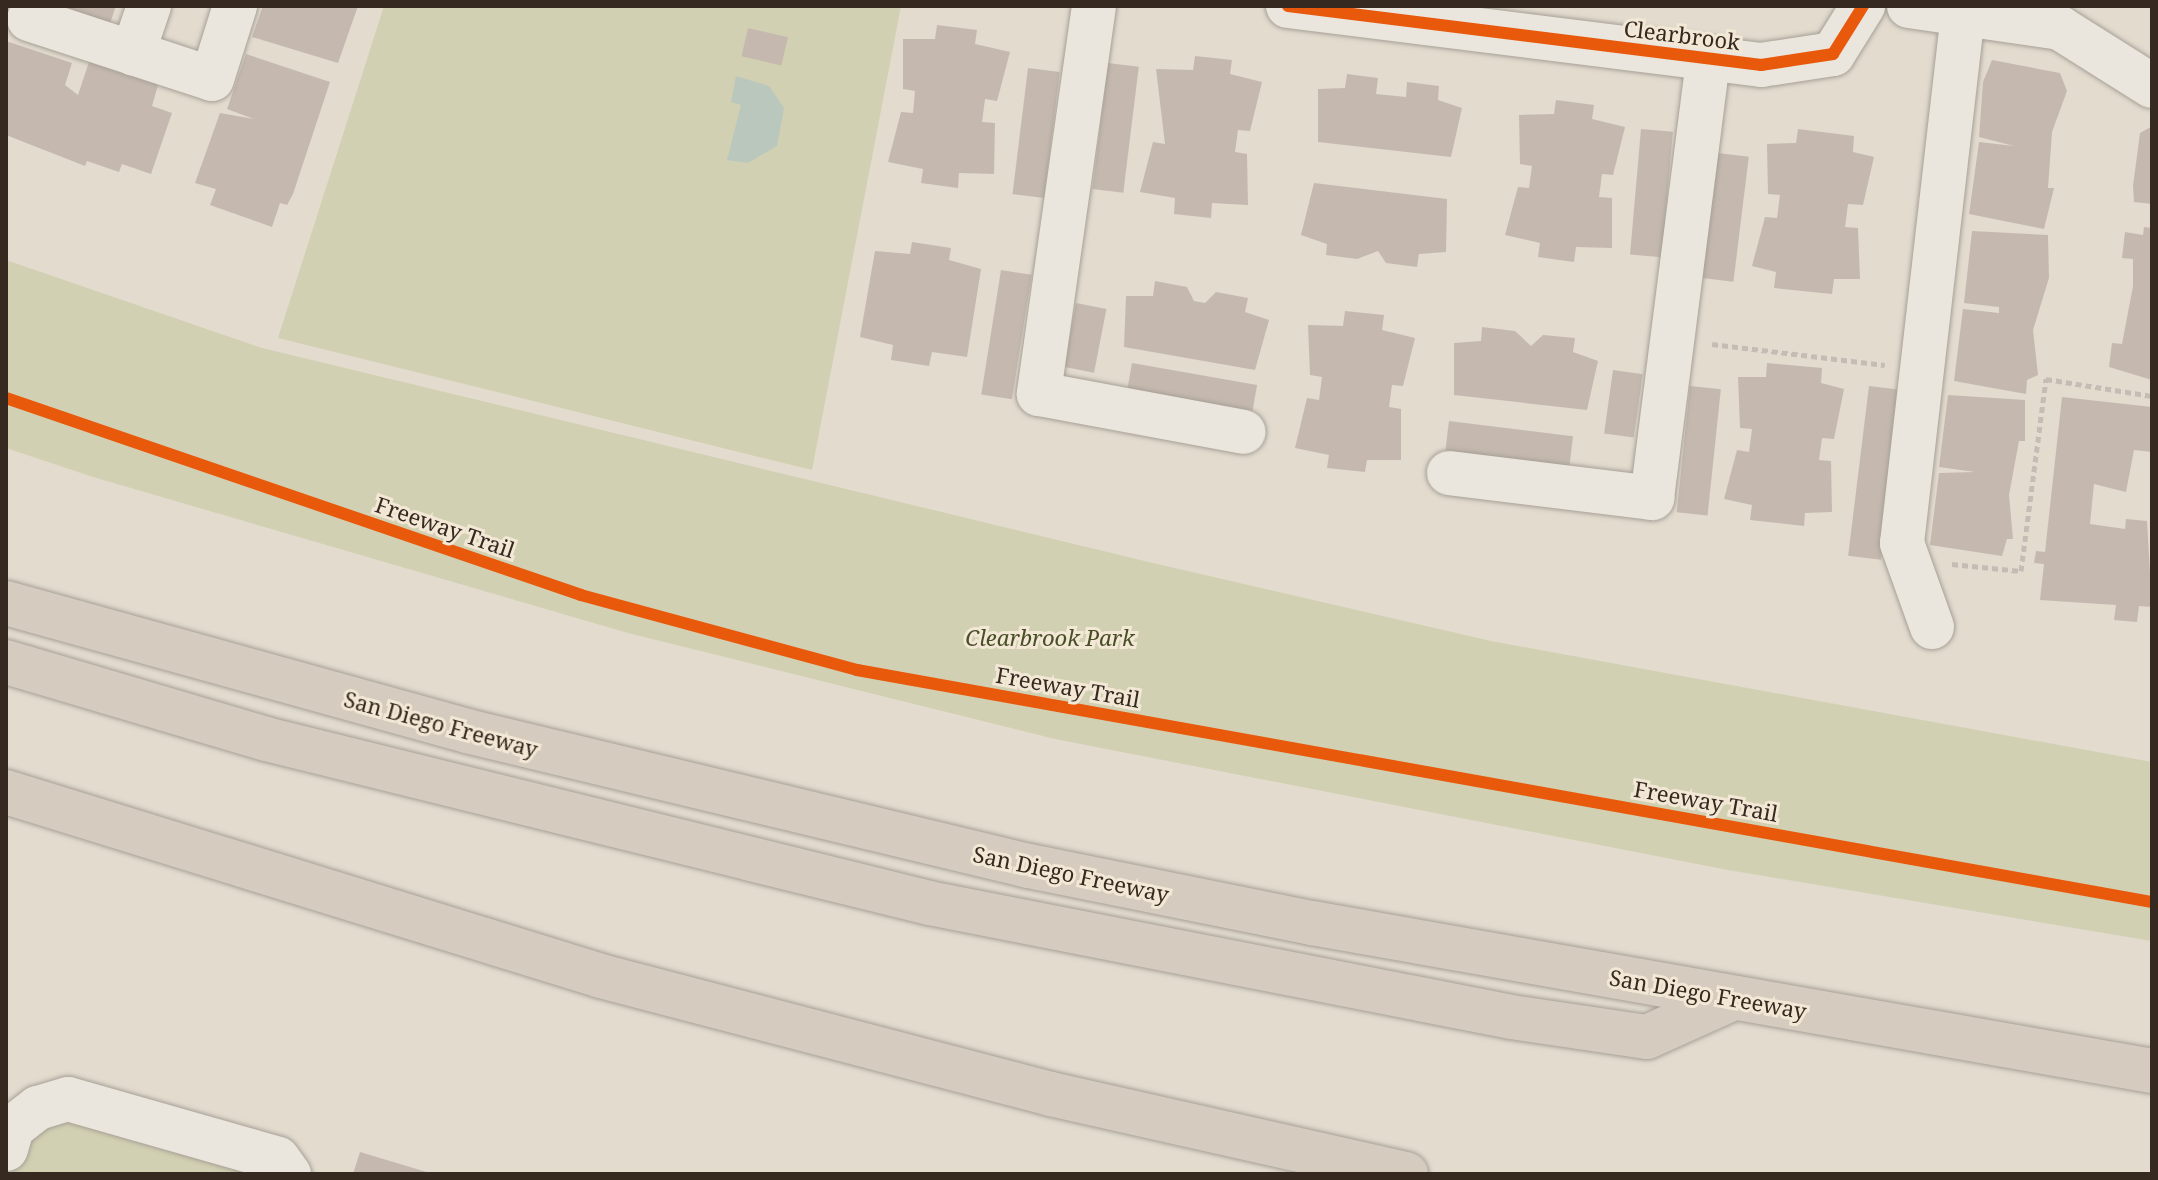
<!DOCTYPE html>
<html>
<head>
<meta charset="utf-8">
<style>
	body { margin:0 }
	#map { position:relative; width:2158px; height:1180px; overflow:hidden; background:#e2dbce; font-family:"Noto Serif",serif }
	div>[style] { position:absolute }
	.green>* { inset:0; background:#d2d0b2 }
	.water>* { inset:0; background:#b9c7bd }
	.building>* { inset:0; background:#c5b9af; transform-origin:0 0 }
	.path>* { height:5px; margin-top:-2.5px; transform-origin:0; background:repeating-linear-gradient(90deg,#c3bdb5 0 6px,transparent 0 10px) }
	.roads { filter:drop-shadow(0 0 2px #a7a096) drop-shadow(0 0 2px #a7a096) }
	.minor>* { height:44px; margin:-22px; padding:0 22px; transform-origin:22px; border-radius:22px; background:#eae6de }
	.highway>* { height:44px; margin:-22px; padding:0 22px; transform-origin:22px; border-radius:22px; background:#d5cbbf }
	.cycleway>* { height:12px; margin:-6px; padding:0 6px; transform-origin:6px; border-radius:6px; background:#e8590c }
	span { translate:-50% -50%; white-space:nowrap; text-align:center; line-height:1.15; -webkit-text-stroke:6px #f2e8d5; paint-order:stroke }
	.street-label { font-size:22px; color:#352920 }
	.park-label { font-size:22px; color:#484f28; font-style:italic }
	.frame { position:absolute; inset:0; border:8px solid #352920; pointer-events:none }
</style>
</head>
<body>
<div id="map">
	<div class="green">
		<i style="clip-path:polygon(384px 6px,901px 6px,812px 470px,278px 338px)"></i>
		<i style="clip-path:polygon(6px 260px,262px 348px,1153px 563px,1491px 641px,2152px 762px,2152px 941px,1728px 870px,1055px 739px,628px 633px,93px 477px,6px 448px)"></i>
		<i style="clip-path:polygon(45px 1114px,250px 1174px,11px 1174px,23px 1129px)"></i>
	</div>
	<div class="water">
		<i style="clip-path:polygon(736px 76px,769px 86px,784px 108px,777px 146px,748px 163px,727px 160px,741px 105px,731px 102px)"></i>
	</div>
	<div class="building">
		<i style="clip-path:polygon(62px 6px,116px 6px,110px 23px)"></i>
		<i style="clip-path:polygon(263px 6px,358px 6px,338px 63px,252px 37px)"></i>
		<i style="clip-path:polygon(937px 25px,977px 30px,975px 44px,1010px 52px,997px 101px,985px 99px,982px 122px,995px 123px,994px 174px,959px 173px,958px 188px,921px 183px,923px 169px,888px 162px,901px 112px,913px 113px,915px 91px,903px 89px,903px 39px,935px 39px)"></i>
		<i style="left:748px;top:28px;width:41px;height:29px;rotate:13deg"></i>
		<i style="clip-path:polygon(6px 41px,72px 63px,65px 85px,78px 95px,89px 62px,158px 85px,152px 106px,172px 113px,151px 174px,122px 164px,119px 172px,87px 161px,85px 166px,6px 135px)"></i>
		<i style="clip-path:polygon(246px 54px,330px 82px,293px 194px,287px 205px,280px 203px,272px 227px,210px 205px,216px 189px,195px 183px,220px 113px,254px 119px,227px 109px)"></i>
		<i style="clip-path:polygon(1195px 56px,1232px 60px,1230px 74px,1262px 82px,1250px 131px,1238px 130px,1235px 152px,1247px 154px,1248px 205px,1212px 203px,1211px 218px,1174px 214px,1175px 198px,1140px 192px,1153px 142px,1165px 144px,1156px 69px,1193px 70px)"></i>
		<i style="clip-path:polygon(1992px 60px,2060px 73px,2067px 91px,2052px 132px,2048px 188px,2054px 188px,2044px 229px,1969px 214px,1979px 142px,2014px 146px,1979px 137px,1983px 82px)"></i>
		<i style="left:1108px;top:63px;width:31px;height:127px;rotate:7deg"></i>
		<i style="left:1028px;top:68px;width:32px;height:127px;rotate:7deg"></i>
		<i style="clip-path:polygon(1347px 74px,1378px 78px,1376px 94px,1406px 97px,1407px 82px,1439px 86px,1438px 100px,1462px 108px,1451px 157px,1318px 142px,1318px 89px,1345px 88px)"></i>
		<i style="clip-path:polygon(1556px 100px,1594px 105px,1592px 119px,1625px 127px,1613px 175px,1602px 174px,1599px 197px,1612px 198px,1612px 248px,1576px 247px,1574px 262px,1538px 257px,1540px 243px,1505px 235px,1518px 187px,1529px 188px,1532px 166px,1520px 164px,1519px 115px,1554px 114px)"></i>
		<i style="clip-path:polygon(2149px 128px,2152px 128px,2152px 204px,2134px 202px,2133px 186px,2140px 133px)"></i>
		<i style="left:1641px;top:129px;width:32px;height:126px;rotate:5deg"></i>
		<i style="clip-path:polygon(1798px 129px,1854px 136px,1853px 152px,1874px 157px,1863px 205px,1848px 204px,1845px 227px,1858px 228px,1860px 279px,1834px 279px,1832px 294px,1774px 288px,1776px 272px,1752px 266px,1765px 217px,1777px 218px,1780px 195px,1768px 194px,1767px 144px,1796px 143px)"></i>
		<i style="left:1718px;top:153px;width:31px;height:126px;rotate:7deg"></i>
		<i style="clip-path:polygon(1314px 183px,1447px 199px,1446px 252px,1419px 254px,1417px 267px,1386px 263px,1378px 251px,1357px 259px,1326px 255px,1327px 244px,1301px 235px)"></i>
		<i style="clip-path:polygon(2144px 227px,2152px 228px,2152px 380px,2109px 367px,2112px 343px,2122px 344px,2133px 286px,2133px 259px,2122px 258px,2125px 232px,2143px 235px)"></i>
		<i style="clip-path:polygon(1972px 231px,2048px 235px,2049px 278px,2033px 330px,2038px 375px,2027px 380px,2026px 394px,1954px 381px,1963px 309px,1999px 313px,1999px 307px,1964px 303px)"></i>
		<i style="clip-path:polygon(912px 242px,951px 248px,949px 260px,981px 269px,967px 357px,932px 352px,929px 366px,891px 360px,893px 345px,860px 337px,875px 251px,910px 254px)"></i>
		<i style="left:1001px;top:270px;width:31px;height:126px;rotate:9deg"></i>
		<i style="clip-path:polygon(1155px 281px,1187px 287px,1194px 301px,1205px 303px,1216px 292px,1248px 298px,1245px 312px,1269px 320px,1255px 370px,1124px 347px,1126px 296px,1153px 296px)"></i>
		<i style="left:1076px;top:303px;width:31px;height:65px;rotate:11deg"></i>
		<i style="clip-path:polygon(1345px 311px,1384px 315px,1382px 330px,1415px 338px,1403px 386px,1392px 385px,1389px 407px,1401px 409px,1401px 460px,1367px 460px,1365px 472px,1327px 468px,1329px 455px,1295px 448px,1307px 398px,1319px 400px,1322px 377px,1310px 375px,1308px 325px,1343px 326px)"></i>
		<i style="clip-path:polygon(1482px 327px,1515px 331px,1531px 346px,1543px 335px,1575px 338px,1573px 352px,1598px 361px,1587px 410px,1454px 395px,1454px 343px,1481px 341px)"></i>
		<i style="left:1132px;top:363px;width:127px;height:31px;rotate:10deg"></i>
		<i style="clip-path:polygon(1767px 363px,1822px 368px,1821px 383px,1844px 389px,1834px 439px,1822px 438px,1819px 460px,1831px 461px,1832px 512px,1805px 513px,1804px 526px,1750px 520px,1752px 505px,1724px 499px,1737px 450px,1749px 452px,1752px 429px,1740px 428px,1738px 377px,1766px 377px)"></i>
		<i style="left:1613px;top:370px;width:30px;height:64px;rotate:8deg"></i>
		<i style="left:1690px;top:386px;width:31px;height:127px;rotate:6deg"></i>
		<i style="left:1869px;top:386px;width:33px;height:171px;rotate:7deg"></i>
		<i style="clip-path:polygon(1948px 395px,2025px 400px,2025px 441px,2019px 441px,2009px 495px,2013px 539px,2007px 539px,2002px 556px,1930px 545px,1939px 473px,1975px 472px,1939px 467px)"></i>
		<i style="clip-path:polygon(2062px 397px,2152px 407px,2152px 452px,2134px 450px,2126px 492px,2094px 484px,2090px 524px,2125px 529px,2126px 519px,2147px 521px,2152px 607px,2139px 606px,2137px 622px,2114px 620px,2116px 605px,2040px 600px,2044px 564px,2034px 563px,2036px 551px,2045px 552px)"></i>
		<i style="left:1449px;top:421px;width:125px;height:31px;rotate:7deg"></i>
		<i style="clip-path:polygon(360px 1152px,430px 1173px,430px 1174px,353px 1174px)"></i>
	</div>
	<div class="path">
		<i style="left:1712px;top:344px;width:174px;rotate:6.9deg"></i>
		<i style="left:1952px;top:564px;width:69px;rotate:5.8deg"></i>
		<i style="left:2021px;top:571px;width:194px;rotate:-82.6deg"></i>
		<i style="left:2046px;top:379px;width:107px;rotate:9.1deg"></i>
	</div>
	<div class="roads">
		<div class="minor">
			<i style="left:149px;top:6px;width:50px;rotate:108.8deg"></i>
			<i style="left:133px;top:53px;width:83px;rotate:18.2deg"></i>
			<i style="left:212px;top:79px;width:77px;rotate:-72.5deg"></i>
			<i style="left:1094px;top:6px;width:392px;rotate:98.1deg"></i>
			<i style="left:1039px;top:394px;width:208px;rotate:10.5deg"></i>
			<i style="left:1288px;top:6px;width:477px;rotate:7.1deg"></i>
			<i style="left:1761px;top:65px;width:73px;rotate:-8.7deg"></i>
			<i style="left:1833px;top:54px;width:57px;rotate:-58deg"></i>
			<i style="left:1909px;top:6px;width:153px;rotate:8.3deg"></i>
			<i style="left:2060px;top:28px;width:109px;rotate:32.2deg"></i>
			<i style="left:29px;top:19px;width:109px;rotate:18.1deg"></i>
			<i style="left:1449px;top:473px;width:205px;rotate:7deg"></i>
			<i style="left:1652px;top:498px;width:443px;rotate:-82.7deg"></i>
			<i style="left:1932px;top:627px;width:89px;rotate:-109.7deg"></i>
			<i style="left:1902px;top:543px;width:533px;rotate:-83.43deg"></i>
			<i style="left:6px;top:1149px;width:22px;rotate:-74deg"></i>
			<i style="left:12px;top:1128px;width:33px;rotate:-38deg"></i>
			<i style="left:38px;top:1108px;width:31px;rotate:-17deg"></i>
			<i style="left:68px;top:1099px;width:218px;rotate:15.9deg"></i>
			<i style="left:278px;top:1159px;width:19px;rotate:54deg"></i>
		</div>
		<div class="highway">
			<i style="left:6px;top:603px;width:478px;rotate:15.5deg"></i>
			<i style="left:467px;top:731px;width:578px;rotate:13.51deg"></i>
			<i style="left:1029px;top:866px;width:289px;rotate:11.4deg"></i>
			<i style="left:1312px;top:923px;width:853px;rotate:9.99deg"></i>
			<i style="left:6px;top:662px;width:271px;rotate:16.5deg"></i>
			<i style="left:266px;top:739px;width:683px;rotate:13.89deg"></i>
			<i style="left:929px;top:903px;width:593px;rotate:11.08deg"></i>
			<i style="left:1511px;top:1017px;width:137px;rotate:8.4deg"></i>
			<i style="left:1647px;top:1037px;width:92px;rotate:-24.3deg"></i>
			<i style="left:6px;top:792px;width:623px;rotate:17.18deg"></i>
			<i style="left:601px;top:976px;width:465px;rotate:14.7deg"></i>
			<i style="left:1051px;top:1094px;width:364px;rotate:12.7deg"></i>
		</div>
	</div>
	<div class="cycleway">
		<i style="left:1288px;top:6px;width:477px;rotate:7.1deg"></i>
		<i style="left:1761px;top:65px;width:73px;rotate:-8.7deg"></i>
		<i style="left:1833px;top:54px;width:57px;rotate:-58deg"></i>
		<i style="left:6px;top:398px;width:608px;rotate:18.91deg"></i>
		<i style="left:581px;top:595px;width:286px;rotate:15.2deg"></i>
		<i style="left:857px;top:670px;width:1316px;rotate:10.16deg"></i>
	</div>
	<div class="street-label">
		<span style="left:1682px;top:35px;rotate:7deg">Clearbrook</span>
		<span style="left:445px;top:527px;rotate:19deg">Freeway Trail</span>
		<span style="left:1068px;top:687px;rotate:10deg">Freeway Trail</span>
		<span style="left:441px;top:724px;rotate:15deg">San Diego Freeway</span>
		<span style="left:1706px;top:801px;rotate:10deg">Freeway Trail</span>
		<span style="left:1071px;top:874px;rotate:12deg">San Diego Freeway</span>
		<span style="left:1708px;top:994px;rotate:10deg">San Diego Freeway</span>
	</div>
	<div class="park-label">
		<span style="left:1050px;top:638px">Clearbrook Park</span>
	</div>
	<div class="frame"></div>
</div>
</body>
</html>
